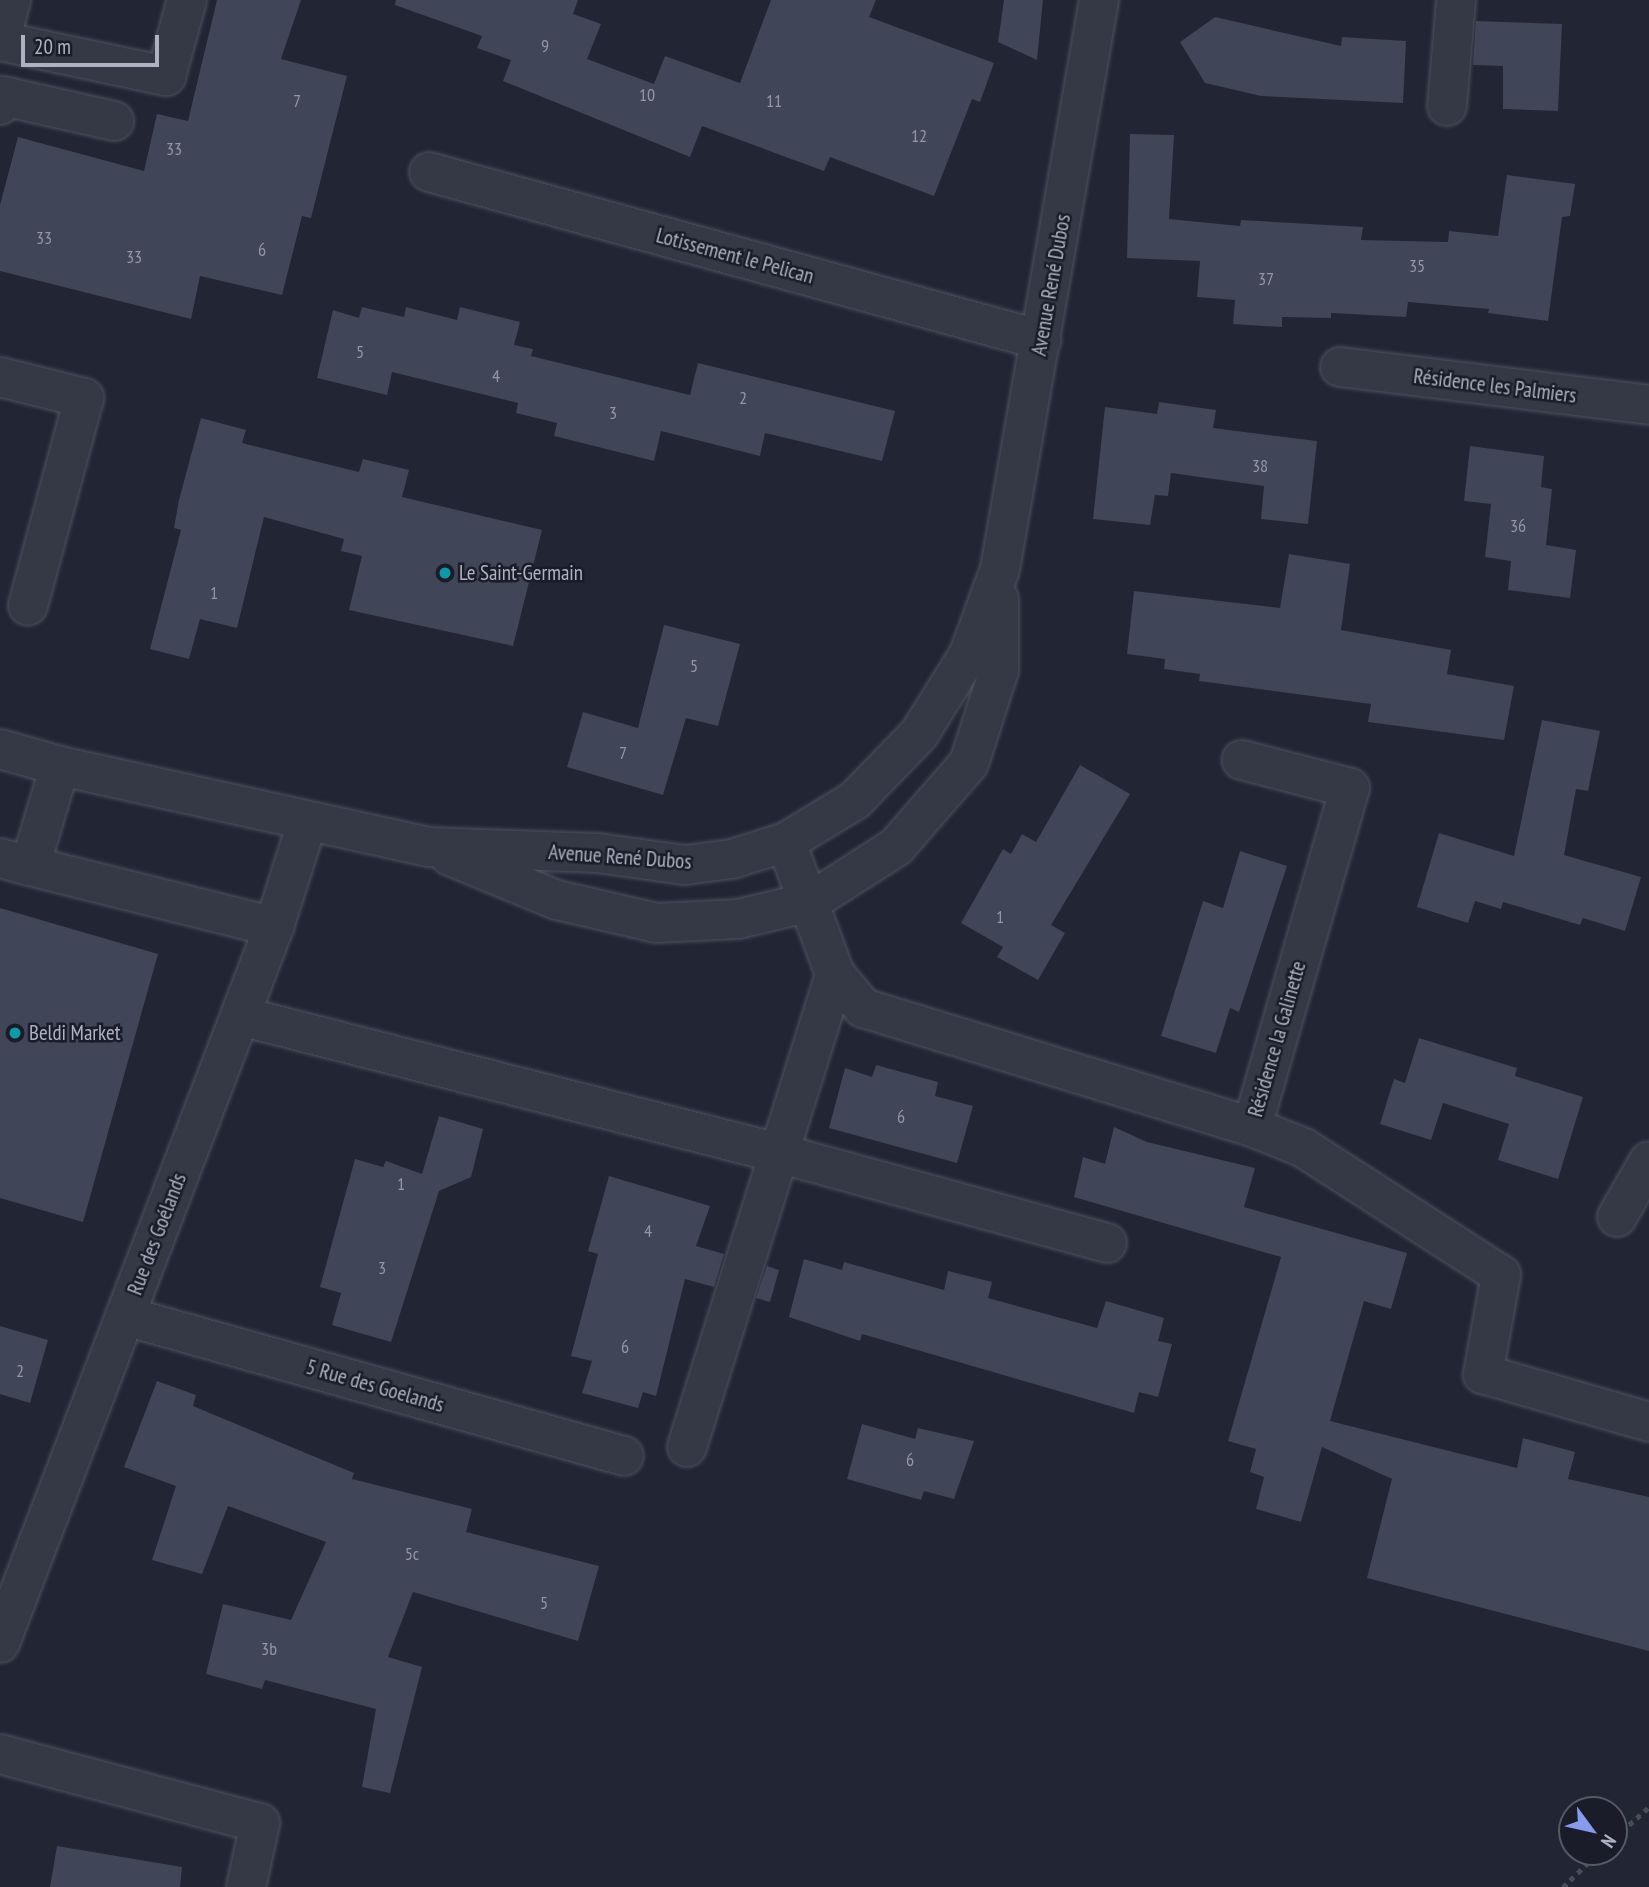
<!DOCTYPE html>
<html>
<head>
<meta charset="utf-8">
<style>
	body { margin:0 }
	#map { position:relative; width:1649px; height:1887px; overflow:hidden; background:#212534; font-family:"PT Sans Narrow",sans-serif }
	div>[style] { position:absolute }
	.building>* { inset:0; background:#404557 }
	.path>* { height:4.5px; margin-top:-2.25px; transform-origin:0; background:repeating-linear-gradient(90deg,#434f55 0 5px,transparent 0 10px) }
	.roads { filter:drop-shadow(0 0 2px #4f5260) drop-shadow(0 0 2px #4f5260) }
	.minor>* { height:38px; margin:-19px; padding:0 19px; transform-origin:19px; border-radius:19px; background:#353845 }
	.dots>* { width:19px; height:19px; translate:-50% -50%; box-sizing:border-box; border:4px solid #1a1d29; border-radius:50% }
	span { translate:-50% -50%; white-space:nowrap; text-align:center; line-height:1.15; -webkit-text-stroke:5px #1a1d29; paint-order:stroke }
	.number-label { font-size:18px; color:#9397a7 }
	.number-label span { -webkit-text-stroke-width:0 }
	.street-label { font-size:21px; color:#afb2c2 }
	.poi-label { font-size:21px; color:#afb2c2 }
	.left { translate:0 -50%; text-align:left }
	.north { position:absolute; left:1558px; top:1796px; width:70px; height:70px; box-sizing:border-box; background:#1a1d29; border:2px solid #565966; border-radius:50%; rotate:123deg; font-size:19px; font-weight:700; line-height:28px; text-align:center; color:#afb2c2 }
	.north::after { content:''; display:block; margin:auto; width:24px; height:32px; background:#899aec; clip-path:polygon(50% 0,100% 100%,50% 72%,0 100%) }
	.scale { position:absolute; left:21px; top:35px; width:138px; height:32px; box-sizing:border-box; border:4px solid #afb2c2; border-top:0; padding-left:9px; font-size:21px; line-height:24px; white-space:nowrap; color:#afb2c2; -webkit-text-stroke:5px #1a1d29; paint-order:stroke }
</style>
</head>
<body>
<div id="map">
	<div class="building">
		<i style="clip-path:polygon(217px 0,301px 0,281px 59px,347px 76px,311px 218px,302px 216px,282px 295px,200px 276px,191px 319px,0 271px,0 205px,18px 137px,144px 171px,157px 114px,188px 121px)"></i>
		<i style="clip-path:polygon(396px 0,578px 0,573px 14px,601px 24px,587px 59px,654px 84px,665px 56px,740px 83px,771px 0,876px 0,869px 17px,994px 63px,980px 102px,972px 99px,934px 196px,830px 157px,824px 171px,702px 126px,690px 157px,503px 81px,511px 60px,477px 48px,482px 36px,395px 5px)"></i>
		<i style="clip-path:polygon(1004px 0,1043px 0,1037px 60px,998px 42px)"></i>
		<i style="clip-path:polygon(1215px 17px,1341px 46px,1342px 37px,1406px 41px,1403px 103px,1261px 96px,1205px 83px,1180px 42px)"></i>
		<i style="clip-path:polygon(1476px 21px,1562px 24px,1558px 111px,1503px 109px,1503px 66px,1473px 65px)"></i>
		<i style="clip-path:polygon(1130px 134px,1174px 135px,1169px 219px,1240px 226px,1241px 220px,1363px 227px,1361px 240px,1448px 242px,1449px 231px,1498px 236px,1507px 175px,1575px 184px,1570px 216px,1562px 217px,1548px 321px,1488px 313px,1489px 309px,1408px 302px,1406px 317px,1331px 313px,1331px 318px,1282px 317px,1282px 327px,1233px 324px,1235px 300px,1197px 297px,1200px 261px,1127px 258px)"></i>
		<i style="clip-path:polygon(362px 307px,404px 317px,406px 307px,457px 320px,460px 307px,520px 322px,514px 345px,533px 349px,531px 356px,690px 395px,698px 363px,895px 411px,882px 461px,765px 433px,760px 456px,661px 431px,654px 461px,554px 436px,557px 423px,516px 413px,518px 403px,392px 372px,387px 395px,317px 378px,333px 310px,359px 318px)"></i>
		<i style="clip-path:polygon(1159px 402px,1216px 410px,1213px 428px,1317px 441px,1308px 524px,1261px 519px,1264px 486px,1171px 473px,1168px 496px,1155px 495px,1150px 525px,1093px 519px,1105px 407px,1157px 414px)"></i>
		<i style="clip-path:polygon(201px 418px,246px 430px,242px 443px,359px 472px,363px 459px,409px 470px,402px 497px,542px 530px,513px 646px,349px 610px,362px 556px,341px 551px,344px 539px,264px 517px,237px 628px,200px 619px,189px 659px,150px 649px,181px 530px,174px 528px,179px 500px)"></i>
		<i style="clip-path:polygon(1470px 446px,1544px 456px,1541px 487px,1552px 489px,1546px 545px,1576px 550px,1570px 598px,1508px 590px,1511px 561px,1485px 557px,1491px 504px,1464px 501px)"></i>
		<i style="clip-path:polygon(1289px 554px,1350px 564px,1341px 630px,1451px 650px,1447px 674px,1514px 686px,1504px 740px,1368px 722px,1371px 704px,1199px 681px,1200px 674px,1164px 669px,1165px 659px,1127px 654px,1134px 591px,1280px 608px)"></i>
		<i style="clip-path:polygon(664px 625px,740px 644px,718px 726px,686px 718px,663px 795px,567px 767px,583px 712px,638px 728px)"></i>
		<i style="clip-path:polygon(1542px 720px,1600px 731px,1588px 791px,1576px 789px,1564px 855px,1641px 877px,1625px 931px,1583px 918px,1580px 925px,1503px 902px,1501px 909px,1475px 901px,1468px 923px,1417px 907px,1439px 833px,1514px 856px)"></i>
		<i style="clip-path:polygon(1080px 765px,1130px 794px,1051px 925px,1065px 933px,1038px 980px,997px 957px,1003px 947px,961px 923px,1003px 849px,1011px 854px,1022px 834px,1036px 842px)"></i>
		<i style="clip-path:polygon(1240px 851px,1287px 866px,1239px 1012px,1230px 1008px,1216px 1053px,1161px 1036px,1203px 901px,1223px 908px)"></i>
		<i style="clip-path:polygon(0 908px,158px 954px,83px 1222px,0 1198px)"></i>
		<i style="clip-path:polygon(1419px 1038px,1517px 1068px,1515px 1076px,1583px 1097px,1558px 1179px,1498px 1160px,1509px 1124px,1443px 1103px,1431px 1140px,1380px 1124px,1394px 1079px,1405px 1083px)"></i>
		<i style="clip-path:polygon(876px 1065px,938px 1082px,935px 1096px,973px 1106px,957px 1163px,829px 1128px,845px 1068px,872px 1077px)"></i>
		<i style="clip-path:polygon(439px 1116px,483px 1129px,471px 1177px,439px 1191px,391px 1342px,332px 1325px,341px 1293px,320px 1287px,355px 1159px,383px 1167px,386px 1161px,422px 1174px)"></i>
		<i style="clip-path:polygon(1114px 1127px,1147px 1142px,1255px 1168px,1244px 1207px,1407px 1253px,1391px 1309px,1364px 1301px,1330px 1421px,1517px 1468px,1523px 1438px,1575px 1452px,1568px 1479px,1649px 1497px,1649px 1651px,1367px 1578px,1392px 1479px,1322px 1447px,1301px 1522px,1256px 1509px,1264px 1477px,1250px 1472px,1256px 1449px,1228px 1441px,1281px 1257px,1074px 1197px,1083px 1157px,1105px 1164px)"></i>
		<i style="clip-path:polygon(609px 1176px,710px 1206px,696px 1246px,724px 1254px,714px 1287px,685px 1279px,656px 1396px,643px 1392px,638px 1408px,582px 1393px,592px 1361px,571px 1356px,598px 1254px,588px 1251px)"></i>
		<i style="clip-path:polygon(804px 1259px,842px 1270px,844px 1262px,944px 1290px,948px 1271px,992px 1282px,988px 1298px,1097px 1328px,1106px 1301px,1164px 1318px,1158px 1341px,1172px 1344px,1158px 1397px,1139px 1392px,1134px 1413px,862px 1334px,860px 1341px,789px 1317px)"></i>
		<i style="clip-path:polygon(767px 1266px,779px 1270px,770px 1302px,756px 1298px)"></i>
		<i style="clip-path:polygon(0 1326px,48px 1340px,30px 1403px,0 1394px)"></i>
		<i style="clip-path:polygon(157px 1381px,196px 1395px,193px 1406px,354px 1473px,352px 1479px,472px 1509px,466px 1532px,599px 1566px,578px 1641px,413px 1592px,388px 1657px,422px 1667px,390px 1793px,362px 1787px,376px 1709px,265px 1680px,262px 1689px,206px 1674px,223px 1604px,291px 1620px,326px 1542px,228px 1506px,202px 1574px,152px 1560px,176px 1486px,124px 1467px)"></i>
		<i style="clip-path:polygon(862px 1424px,915px 1439px,918px 1428px,974px 1441px,954px 1499px,924px 1491px,921px 1500px,847px 1479px)"></i>
		<i style="clip-path:polygon(57px 1846px,182px 1867px,180px 1887px,50px 1887px)"></i>
	</div>
	<div class="path">
		<i style="left:1614px;top:1838px;width:47px;rotate:-41.5deg"></i>
		<i style="left:1563px;top:1887px;width:50px;rotate:-44.2deg"></i>
	</div>
	<div class="roads">
		<div class="minor">
			<i style="left:11px;top:0;width:42px;rotate:105deg"></i>
			<i style="left:0;top:41px;width:170px;rotate:11.9deg"></i>
			<i style="left:166px;top:76px;width:79px;rotate:-74.6deg"></i>
			<i style="left:0;top:105px;width:9px;rotate:-72deg"></i>
			<i style="left:3px;top:96px;width:114px;rotate:12.7deg"></i>
			<i style="left:1447px;top:106px;width:106px;rotate:-85.1deg"></i>
			<i style="left:429px;top:172px;width:635px;rotate:15.35deg"></i>
			<i style="left:1340px;top:367px;width:311px;rotate:7deg"></i>
			<i style="left:0;top:377px;width:87px;rotate:14deg"></i>
			<i style="left:84px;top:398px;width:215px;rotate:105.1deg"></i>
			<i style="left:0;top:749px;width:62px;rotate:15.8deg"></i>
			<i style="left:60px;top:766px;width:378px;rotate:12.4deg"></i>
			<i style="left:429px;top:847px;width:169px;rotate:2deg"></i>
			<i style="left:598px;top:853px;width:88px;rotate:7.9deg"></i>
			<i style="left:685px;top:865px;width:47px;rotate:-7.3deg"></i>
			<i style="left:732px;top:859px;width:57px;rotate:-17.5deg"></i>
			<i style="left:786px;top:842px;width:81px;rotate:-31.3deg"></i>
			<i style="left:855px;top:800px;width:92px;rotate:-45.9deg"></i>
			<i style="left:919px;top:734px;width:94px;rotate:-58deg"></i>
			<i style="left:969px;top:654px;width:90px;rotate:-70deg"></i>
			<i style="left:1000px;top:569px;width:578px;rotate:-80.13deg"></i>
			<i style="left:450px;top:856px;width:116px;rotate:22.4deg"></i>
			<i style="left:557px;top:900px;width:102px;rotate:13.1deg"></i>
			<i style="left:656px;top:923px;width:82px;rotate:-2.8deg"></i>
			<i style="left:738px;top:919px;width:74px;rotate:-13.3deg"></i>
			<i style="left:810px;top:902px;width:102px;rotate:-32.6deg"></i>
			<i style="left:896px;top:847px;width:111px;rotate:-49deg"></i>
			<i style="left:969px;top:763px;width:98px;rotate:-72.1deg"></i>
			<i style="left:999px;top:670px;width:71px;rotate:-90deg"></i>
			<i style="left:0;top:858px;width:31px;rotate:15deg"></i>
			<i style="left:30px;top:866px;width:104px;rotate:-73.3deg"></i>
			<i style="left:30px;top:866px;width:252px;rotate:14deg"></i>
			<i style="left:835px;top:974px;width:44px;rotate:50.5deg"></i>
			<i style="left:863px;top:1008px;width:407px;rotate:17deg"></i>
			<i style="left:1252px;top:1127px;width:353px;rotate:-73.9deg"></i>
			<i style="left:1350px;top:788px;width:112px;rotate:-165.5deg"></i>
			<i style="left:240px;top:1016px;width:555px;rotate:14.29deg"></i>
			<i style="left:778px;top:1153px;width:341px;rotate:15.3deg"></i>
			<i style="left:1252px;top:1127px;width:56px;rotate:22deg"></i>
			<i style="left:1304px;top:1148px;width:234px;rotate:32.8deg"></i>
			<i style="left:1501px;top:1275px;width:101px;rotate:100.3deg"></i>
			<i style="left:1483px;top:1374px;width:173px;rotate:16.1deg"></i>
			<i style="left:1617px;top:1217px;width:64px;rotate:-60.3deg"></i>
			<i style="left:125px;top:1316px;width:518px;rotate:15.67deg"></i>
			<i style="left:687px;top:1447px;width:496px;rotate:-72.6deg"></i>
			<i style="left:835px;top:974px;width:141px;rotate:-110.4deg"></i>
			<i style="left:0;top:1643px;width:767px;rotate:-69.06deg"></i>
			<i style="left:274px;top:927px;width:109px;rotate:-72.4deg"></i>
			<i style="left:0;top:1754px;width:269px;rotate:14.9deg"></i>
			<i style="left:260px;top:1823px;width:66px;rotate:102.3deg"></i>
		</div>
	</div>
	<div class="dots">
		<i style="left:445px;top:573px;background:#0f9aa8"></i>
		<i style="left:15px;top:1033px;background:#0f9aa8"></i>
	</div>
	<div class="number-label">
		<span style="left:545px;top:46px">9</span>
		<span style="left:647px;top:95px">10</span>
		<span style="left:297px;top:101px">7</span>
		<span style="left:774px;top:101px">11</span>
		<span style="left:919px;top:136px">12</span>
		<span style="left:174px;top:149px">33</span>
		<span style="left:44px;top:238px">33</span>
		<span style="left:262px;top:250px">6</span>
		<span style="left:134px;top:257px">33</span>
		<span style="left:1417px;top:266px">35</span>
		<span style="left:1266px;top:279px">37</span>
		<span style="left:360px;top:352px">5</span>
		<span style="left:496px;top:376px">4</span>
		<span style="left:743px;top:398px">2</span>
		<span style="left:613px;top:413px">3</span>
		<span style="left:1260px;top:466px">38</span>
		<span style="left:1518px;top:526px">36</span>
		<span style="left:214px;top:593px">1</span>
		<span style="left:694px;top:666px">5</span>
		<span style="left:623px;top:753px">7</span>
		<span style="left:1000px;top:917px">1</span>
		<span style="left:901px;top:1117px">6</span>
		<span style="left:401px;top:1184px">1</span>
		<span style="left:648px;top:1231px">4</span>
		<span style="left:382px;top:1268px">3</span>
		<span style="left:625px;top:1347px">6</span>
		<span style="left:20px;top:1371px">2</span>
		<span style="left:910px;top:1460px">6</span>
		<span style="left:412px;top:1554px">5c</span>
		<span style="left:544px;top:1603px">5</span>
		<span style="left:269px;top:1649px">3b</span>
	</div>
	<div class="street-label">
		<span style="left:735px;top:256px;rotate:15deg">Lotissement le Pelican</span>
		<span style="left:1051px;top:285px;rotate:-80deg">Avenue René Dubos</span>
		<span style="left:1495px;top:386px;rotate:7deg">Résidence les Palmiers</span>
		<span style="left:620px;top:857px;rotate:4deg">Avenue René Dubos</span>
		<span style="left:1277px;top:1039px;rotate:-74deg">Résidence la Galinette</span>
		<span style="left:157px;top:1234px;rotate:-69deg">Rue des Goélands</span>
		<span style="left:375px;top:1386px;rotate:16deg">5 Rue des Goelands</span>
	</div>
	<div class="poi-label">
		<span class="left" style="left:459px;top:573px">Le Saint-Germain</span>
		<span class="left" style="left:29px;top:1033px">Beldi Market</span>
	</div>
	<div class="north">N</div>
	<div class="scale">20 m</div>
</div>
</body>
</html>
